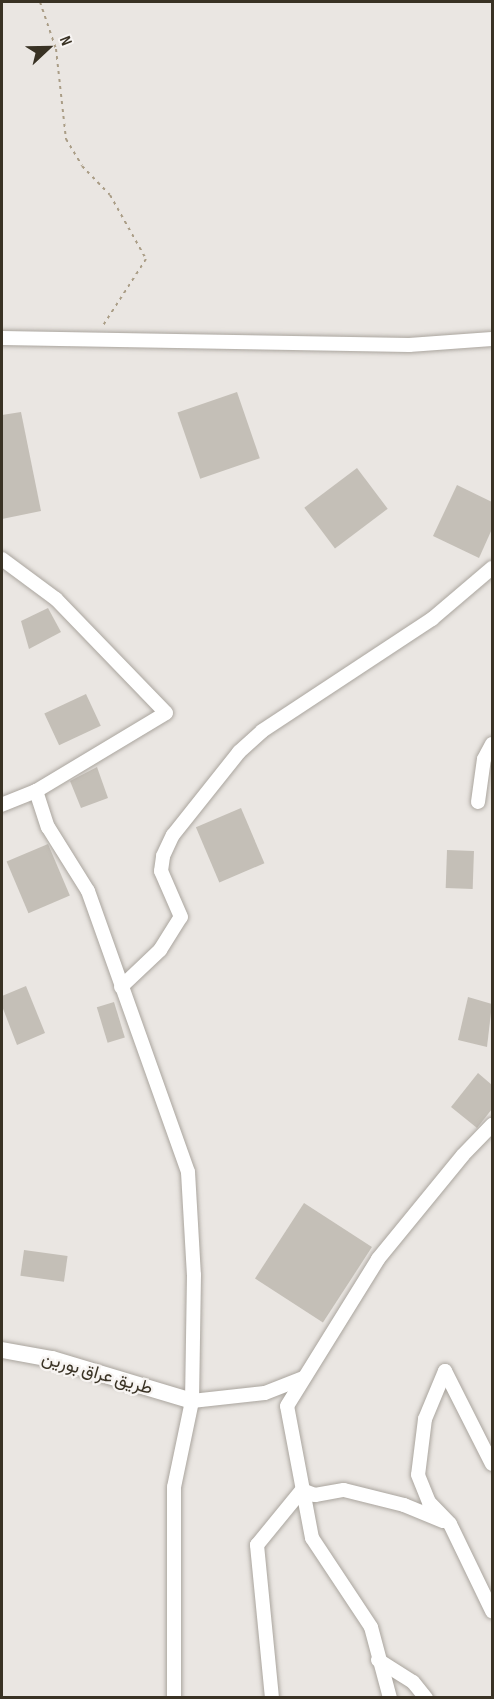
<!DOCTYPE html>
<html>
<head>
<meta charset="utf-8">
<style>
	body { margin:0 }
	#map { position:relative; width:494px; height:1699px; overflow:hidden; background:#eae6e2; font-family:"Sofia Sans Condensed",Vazirmatn,sans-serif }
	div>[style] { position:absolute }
	.building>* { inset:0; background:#c4bfb7; transform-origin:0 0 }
	.path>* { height:2px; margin-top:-1px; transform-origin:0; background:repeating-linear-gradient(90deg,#aa9d86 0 3px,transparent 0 7.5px) }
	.roads { filter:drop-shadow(0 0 2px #aaa59e) drop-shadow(0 0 2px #aaa59e) }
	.minor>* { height:14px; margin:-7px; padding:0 7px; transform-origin:7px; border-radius:7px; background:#fff }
	.tertiary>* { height:16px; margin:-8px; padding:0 8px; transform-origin:8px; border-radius:8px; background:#fff }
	span { translate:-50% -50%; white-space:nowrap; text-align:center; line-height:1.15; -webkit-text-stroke:4.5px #f7f4f2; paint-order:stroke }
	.street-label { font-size:18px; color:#393224 }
	.frame { position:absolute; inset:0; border:3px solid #393224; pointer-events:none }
	.north { position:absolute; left:18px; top:18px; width:60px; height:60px; -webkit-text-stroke:4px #f7f4f2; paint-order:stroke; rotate:68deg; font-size:16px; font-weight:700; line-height:24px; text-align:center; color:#393224 }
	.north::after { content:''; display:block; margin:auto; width:21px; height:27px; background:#393224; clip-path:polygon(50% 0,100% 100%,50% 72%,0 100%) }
</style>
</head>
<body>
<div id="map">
	<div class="building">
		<i style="left:237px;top:392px;width:70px;height:63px;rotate:71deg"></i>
		<i style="clip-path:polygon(21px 412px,41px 511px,2px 519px,2px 415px)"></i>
		<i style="left:357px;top:468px;width:51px;height:66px;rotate:53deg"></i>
		<i style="clip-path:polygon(457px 485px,492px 502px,492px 529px,479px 558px,433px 536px)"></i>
		<i style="clip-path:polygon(48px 608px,61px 632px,29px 649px,21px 621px)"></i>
		<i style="left:86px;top:694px;width:35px;height:46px;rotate:65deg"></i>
		<i style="clip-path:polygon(97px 767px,108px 798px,81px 808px,70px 781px)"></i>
		<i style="left:241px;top:808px;width:60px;height:49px;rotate:67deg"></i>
		<i style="left:48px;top:844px;width:56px;height:45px;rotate:67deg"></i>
		<i style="left:447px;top:850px;width:27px;height:38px;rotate:2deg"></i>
		<i style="clip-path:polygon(26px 986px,45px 1033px,17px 1045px,2px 1006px,2px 996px)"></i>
		<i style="clip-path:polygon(468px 997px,492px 1004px,487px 1047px,458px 1040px)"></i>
		<i style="left:114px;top:1002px;width:37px;height:18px;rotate:73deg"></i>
		<i style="clip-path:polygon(478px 1073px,492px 1085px,492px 1109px,477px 1128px,451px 1107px)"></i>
		<i style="left:304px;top:1203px;width:81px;height:90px;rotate:33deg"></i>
		<i style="left:24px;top:1250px;width:44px;height:26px;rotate:8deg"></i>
	</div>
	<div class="path">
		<i style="left:40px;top:2px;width:50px;rotate:71.2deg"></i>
		<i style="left:56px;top:49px;width:91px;rotate:83.7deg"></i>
		<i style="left:66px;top:139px;width:31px;rotate:59deg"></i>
		<i style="left:82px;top:166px;width:40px;rotate:46deg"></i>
		<i style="left:110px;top:195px;width:73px;rotate:60.6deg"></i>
		<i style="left:146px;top:259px;width:81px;rotate:122.9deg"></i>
	</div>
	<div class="roads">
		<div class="minor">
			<i style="left:2px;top:338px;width:407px;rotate:1deg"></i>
			<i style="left:409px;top:345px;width:83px;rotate:-4.1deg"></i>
			<i style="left:2px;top:559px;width:67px;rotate:36.5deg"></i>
			<i style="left:56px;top:599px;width:158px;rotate:46deg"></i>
			<i style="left:166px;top:713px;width:152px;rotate:149deg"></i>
			<i style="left:36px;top:791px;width:37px;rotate:158deg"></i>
			<i style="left:36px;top:791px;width:38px;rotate:72deg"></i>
			<i style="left:48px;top:827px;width:75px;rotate:58deg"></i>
			<i style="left:88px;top:891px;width:298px;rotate:70.4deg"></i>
			<i style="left:188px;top:1172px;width:103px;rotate:86.7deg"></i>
			<i style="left:194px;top:1275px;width:126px;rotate:90.9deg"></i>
			<i style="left:192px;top:1401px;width:88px;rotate:101.8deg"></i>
			<i style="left:174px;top:1487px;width:211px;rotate:90deg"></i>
			<i style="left:478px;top:802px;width:43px;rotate:-82.1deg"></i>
			<i style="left:484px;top:759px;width:17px;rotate:-62deg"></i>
			<i style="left:121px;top:987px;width:54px;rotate:-43.5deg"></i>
			<i style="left:160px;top:950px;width:39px;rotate:-58deg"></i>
			<i style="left:181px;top:917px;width:50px;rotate:-113.5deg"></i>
			<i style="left:161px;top:871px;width:15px;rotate:-82deg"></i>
			<i style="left:163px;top:856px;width:23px;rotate:-65deg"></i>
			<i style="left:173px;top:835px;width:106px;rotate:-51.5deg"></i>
			<i style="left:239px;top:752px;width:31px;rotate:-42deg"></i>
			<i style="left:262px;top:731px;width:204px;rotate:-33.4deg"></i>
			<i style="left:432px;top:619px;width:79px;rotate:-40.4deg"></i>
			<i style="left:445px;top:1371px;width:52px;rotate:112.6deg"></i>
			<i style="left:425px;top:1419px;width:56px;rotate:97.1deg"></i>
			<i style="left:418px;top:1475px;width:29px;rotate:68deg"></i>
			<i style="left:429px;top:1502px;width:30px;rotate:46deg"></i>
			<i style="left:450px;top:1524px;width:97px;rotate:64.2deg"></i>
			<i style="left:445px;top:1371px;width:104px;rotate:63.2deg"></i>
			<i style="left:192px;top:1401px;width:73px;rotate:-6.3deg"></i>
			<i style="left:265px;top:1393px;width:41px;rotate:-21.5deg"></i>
			<i style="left:302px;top:1490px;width:14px;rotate:21deg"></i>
			<i style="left:315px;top:1495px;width:29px;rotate:-10deg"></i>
			<i style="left:344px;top:1490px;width:62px;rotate:14deg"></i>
			<i style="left:404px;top:1505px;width:42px;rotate:22.3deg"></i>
			<i style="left:378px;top:1660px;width:41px;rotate:32.2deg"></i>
			<i style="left:413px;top:1682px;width:21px;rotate:51deg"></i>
			<i style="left:272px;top:1698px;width:154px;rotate:-95.6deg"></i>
			<i style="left:257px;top:1545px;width:71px;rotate:-50.7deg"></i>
			<i style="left:390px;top:1698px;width:73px;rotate:-105deg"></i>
			<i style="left:371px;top:1627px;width:107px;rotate:-123.5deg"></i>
			<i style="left:312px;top:1538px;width:134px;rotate:-100.7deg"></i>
			<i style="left:287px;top:1406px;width:173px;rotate:-58.2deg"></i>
			<i style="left:378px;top:1259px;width:134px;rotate:-50.7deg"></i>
			<i style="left:463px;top:1155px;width:42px;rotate:-46deg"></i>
		</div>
		<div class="tertiary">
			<i style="left:2px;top:1350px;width:51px;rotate:10.2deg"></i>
			<i style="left:52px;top:1359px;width:146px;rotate:16.7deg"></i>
		</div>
	</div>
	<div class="street-label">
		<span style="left:97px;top:1374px;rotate:16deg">طريق عراق بورين</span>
	</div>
	<div class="frame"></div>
	<div class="north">N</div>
</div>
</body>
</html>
